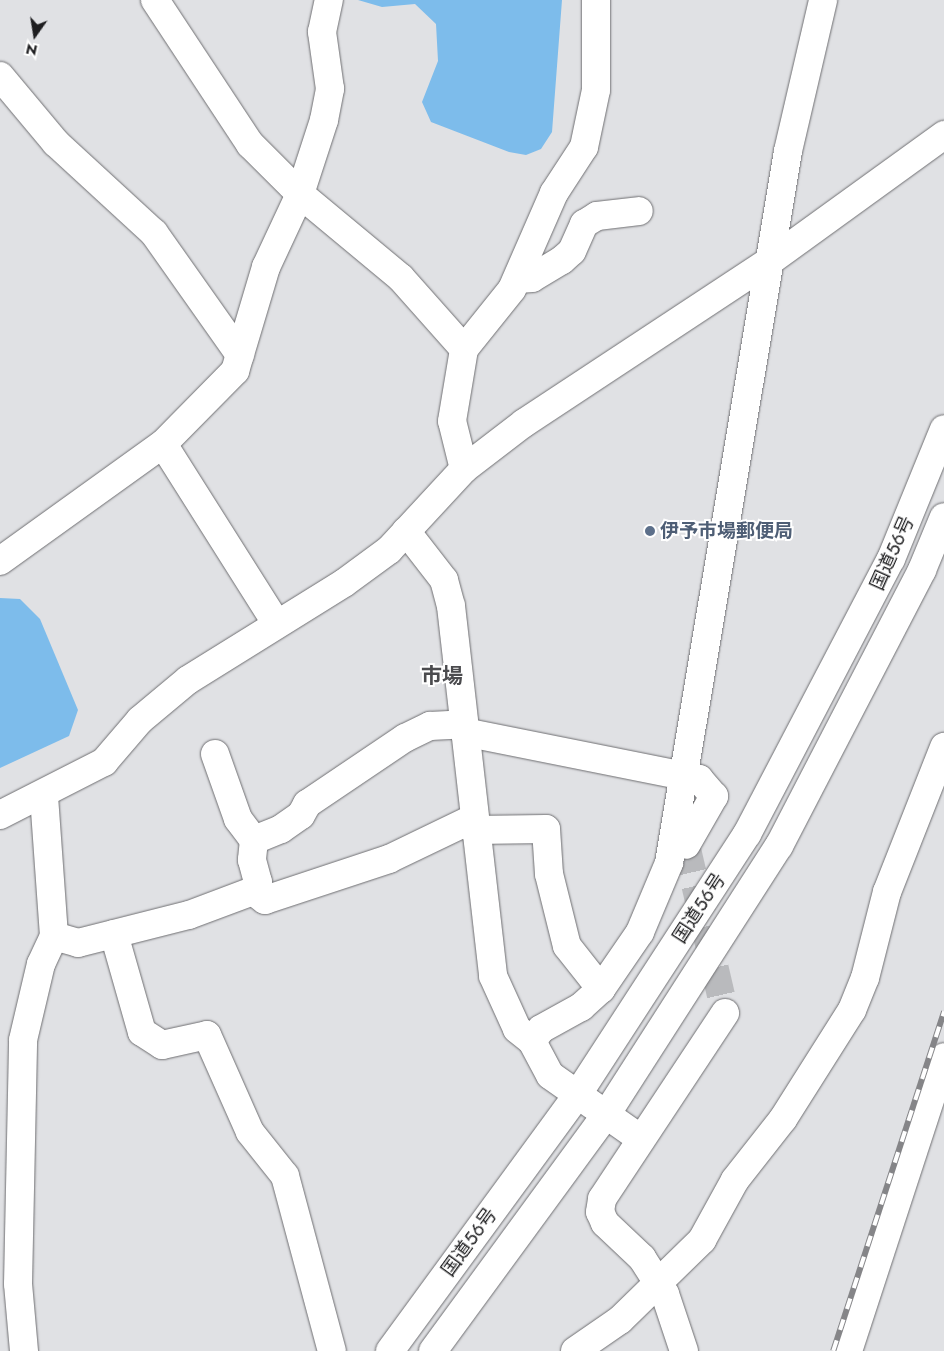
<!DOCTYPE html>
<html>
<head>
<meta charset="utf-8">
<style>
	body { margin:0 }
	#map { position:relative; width:944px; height:1351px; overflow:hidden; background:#e0e1e4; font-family:Jost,"Noto Sans JP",sans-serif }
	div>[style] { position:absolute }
	.water>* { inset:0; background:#7dbceb }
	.minor-tunnel>* { height:28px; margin-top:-14px; transform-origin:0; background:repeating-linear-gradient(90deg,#b9babd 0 28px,transparent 0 42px) }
	.roads { filter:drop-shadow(0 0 1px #6e6e71) drop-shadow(0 0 1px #6e6e71) }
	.minor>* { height:28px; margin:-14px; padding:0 14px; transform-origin:14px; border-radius:14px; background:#fff }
	.highway>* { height:28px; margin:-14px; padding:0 14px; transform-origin:14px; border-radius:14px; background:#fff }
	.rail>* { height:5.5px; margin-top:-2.75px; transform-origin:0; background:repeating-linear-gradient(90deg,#fff 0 11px,#858588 0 22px); box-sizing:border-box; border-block:1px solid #858588 }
	.dots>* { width:14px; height:14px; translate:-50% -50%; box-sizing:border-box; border:2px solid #fff; border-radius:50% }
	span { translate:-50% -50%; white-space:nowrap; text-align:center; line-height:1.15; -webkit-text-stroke:4px #fff; paint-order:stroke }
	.service-label { font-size:19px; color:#4e5e75; font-weight:700 }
	.left { translate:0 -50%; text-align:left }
	.street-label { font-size:19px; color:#1e1e20 }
	.quarter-label { font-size:21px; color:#4b4b4e; font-weight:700 }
	.north { position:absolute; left:10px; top:10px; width:50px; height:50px; -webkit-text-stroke:4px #fff; paint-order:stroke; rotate:193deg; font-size:14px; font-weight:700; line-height:20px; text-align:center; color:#1e1e20 }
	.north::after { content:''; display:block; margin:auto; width:18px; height:22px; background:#1e1e20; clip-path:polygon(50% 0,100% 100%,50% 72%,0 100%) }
</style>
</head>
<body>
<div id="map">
	<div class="water">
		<i style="clip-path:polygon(358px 0,562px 0,552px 132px,541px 149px,526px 155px,509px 152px,431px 122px,422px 102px,438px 61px,436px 24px,415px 4px,382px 7px)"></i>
		<i style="clip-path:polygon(0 598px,20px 599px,40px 619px,78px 710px,69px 736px,0 768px)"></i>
	</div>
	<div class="minor-tunnel">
		<i style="left:686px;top:845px;width:172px;rotate:76.9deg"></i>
	</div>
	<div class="roads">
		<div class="minor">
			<i style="left:155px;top:0;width:173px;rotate:56.6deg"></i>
			<i style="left:250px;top:144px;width:71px;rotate:45deg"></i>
			<i style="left:300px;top:194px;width:131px;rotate:39.7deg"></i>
			<i style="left:401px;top:278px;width:95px;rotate:48.4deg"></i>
			<i style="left:0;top:76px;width:87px;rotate:50.1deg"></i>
			<i style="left:56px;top:143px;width:133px;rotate:42.6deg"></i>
			<i style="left:154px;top:233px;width:149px;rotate:54.8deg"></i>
			<i style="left:518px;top:279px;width:14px;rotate:-4deg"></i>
			<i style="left:532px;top:278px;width:35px;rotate:-31deg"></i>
			<i style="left:562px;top:260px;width:13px;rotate:-42deg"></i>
			<i style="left:572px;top:251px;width:30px;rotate:-66deg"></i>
			<i style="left:584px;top:224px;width:15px;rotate:-32deg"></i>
			<i style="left:597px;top:216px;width:42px;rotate:-6.8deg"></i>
			<i style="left:163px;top:444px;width:212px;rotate:57.7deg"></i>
			<i style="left:464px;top:469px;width:49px;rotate:-104deg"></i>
			<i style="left:452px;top:421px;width:73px;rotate:-80.5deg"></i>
			<i style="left:464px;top:349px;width:77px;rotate:-51.3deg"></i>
			<i style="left:512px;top:289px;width:105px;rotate:-66.4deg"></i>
			<i style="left:554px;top:193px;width:55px;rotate:-56.9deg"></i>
			<i style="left:584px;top:147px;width:58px;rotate:-78.1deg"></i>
			<i style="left:596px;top:90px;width:90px;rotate:-90deg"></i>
			<i style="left:406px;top:531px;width:62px;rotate:52.2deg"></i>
			<i style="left:444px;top:580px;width:27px;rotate:75deg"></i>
			<i style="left:451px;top:606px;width:372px;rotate:83.5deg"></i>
			<i style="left:493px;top:976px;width:58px;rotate:65.6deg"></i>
			<i style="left:517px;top:1029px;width:19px;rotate:39deg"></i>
			<i style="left:0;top:561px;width:201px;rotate:-35.7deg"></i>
			<i style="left:163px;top:444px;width:103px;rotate:-45.4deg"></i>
			<i style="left:235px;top:371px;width:109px;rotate:-73.4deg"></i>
			<i style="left:266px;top:267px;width:81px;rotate:-65deg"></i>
			<i style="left:300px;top:194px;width:78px;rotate:-72deg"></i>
			<i style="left:324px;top:120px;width:32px;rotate:-79deg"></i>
			<i style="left:330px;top:89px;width:58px;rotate:-98deg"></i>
			<i style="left:322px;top:32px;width:33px;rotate:-78deg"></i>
			<i style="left:464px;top:732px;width:240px;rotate:11.3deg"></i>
			<i style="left:699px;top:779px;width:23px;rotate:49deg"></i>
			<i style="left:714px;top:796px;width:56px;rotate:119.7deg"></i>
			<i style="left:215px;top:754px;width:69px;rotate:70.5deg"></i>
			<i style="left:238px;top:819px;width:26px;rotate:53deg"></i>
			<i style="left:254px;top:840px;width:20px;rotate:96deg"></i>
			<i style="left:252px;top:860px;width:23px;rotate:75deg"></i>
			<i style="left:258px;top:882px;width:10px;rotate:119deg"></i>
			<i style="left:0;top:815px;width:117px;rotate:-27deg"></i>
			<i style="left:104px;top:762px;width:55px;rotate:-49.4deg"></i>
			<i style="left:140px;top:720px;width:62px;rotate:-39.8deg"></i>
			<i style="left:188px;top:680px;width:184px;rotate:-31.9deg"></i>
			<i style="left:344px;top:583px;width:56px;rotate:-36.3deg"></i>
			<i style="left:389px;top:550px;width:110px;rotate:-47.2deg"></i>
			<i style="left:464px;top:469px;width:76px;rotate:-37.5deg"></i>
			<i style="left:524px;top:423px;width:295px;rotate:-33.4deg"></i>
			<i style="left:770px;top:261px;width:215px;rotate:-35.9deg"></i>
			<i style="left:474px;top:830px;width:72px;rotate:-0.8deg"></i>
			<i style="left:546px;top:829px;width:45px;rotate:86.2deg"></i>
			<i style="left:549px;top:874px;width:74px;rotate:76deg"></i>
			<i style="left:567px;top:946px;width:55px;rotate:51.7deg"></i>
			<i style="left:254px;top:840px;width:29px;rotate:-22deg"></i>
			<i style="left:281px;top:829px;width:24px;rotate:-35deg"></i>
			<i style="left:301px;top:815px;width:13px;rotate:-61deg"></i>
			<i style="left:307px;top:804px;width:118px;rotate:-34deg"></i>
			<i style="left:405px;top:738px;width:28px;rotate:-26deg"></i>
			<i style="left:430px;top:726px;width:34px;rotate:-3deg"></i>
			<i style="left:114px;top:934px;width:102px;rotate:74.1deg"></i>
			<i style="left:142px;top:1032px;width:24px;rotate:33deg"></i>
			<i style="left:162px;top:1045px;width:46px;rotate:-12.5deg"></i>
			<i style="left:207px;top:1035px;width:106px;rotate:66.1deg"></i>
			<i style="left:250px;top:1132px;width:56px;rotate:51.5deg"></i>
			<i style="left:285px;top:1176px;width:181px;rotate:75deg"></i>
			<i style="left:54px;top:936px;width:25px;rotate:16deg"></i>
			<i style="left:78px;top:943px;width:114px;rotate:-14.2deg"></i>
			<i style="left:189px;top:915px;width:68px;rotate:-20.6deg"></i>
			<i style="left:253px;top:891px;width:15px;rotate:37deg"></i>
			<i style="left:265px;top:900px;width:131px;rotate:-18.3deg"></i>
			<i style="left:389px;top:859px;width:92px;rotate:-25.7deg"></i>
			<i style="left:641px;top:1139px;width:111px;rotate:-144.9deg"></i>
			<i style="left:550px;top:1075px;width:38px;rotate:-118deg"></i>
			<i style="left:532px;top:1041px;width:15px;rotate:-53deg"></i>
			<i style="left:541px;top:1029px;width:46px;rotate:-28.8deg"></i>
			<i style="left:581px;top:1007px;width:27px;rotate:-42deg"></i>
			<i style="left:601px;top:989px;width:69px;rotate:-55.6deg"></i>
			<i style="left:640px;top:932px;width:75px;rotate:-67.2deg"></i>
			<i style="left:669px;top:863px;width:722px;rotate:-80.51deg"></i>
			<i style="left:788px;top:151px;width:155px;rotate:-76.9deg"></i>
			<i style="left:24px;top:1351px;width:67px;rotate:-95.1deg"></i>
			<i style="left:18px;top:1284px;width:244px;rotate:-88.8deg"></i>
			<i style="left:23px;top:1040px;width:78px;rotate:-76.7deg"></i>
			<i style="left:41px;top:964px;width:31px;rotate:-65deg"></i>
			<i style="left:54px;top:936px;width:141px;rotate:-94.1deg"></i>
			<i style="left:575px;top:1351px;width:55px;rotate:-34.6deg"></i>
			<i style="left:620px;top:1320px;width:115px;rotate:-44.3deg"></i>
			<i style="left:702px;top:1240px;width:68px;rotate:-61.2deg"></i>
			<i style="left:735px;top:1180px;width:78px;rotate:-51.8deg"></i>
			<i style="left:783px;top:1119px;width:129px;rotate:-57.7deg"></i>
			<i style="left:852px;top:1010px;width:35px;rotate:-68deg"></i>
			<i style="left:865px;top:978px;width:89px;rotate:-75.7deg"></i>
			<i style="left:887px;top:892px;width:156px;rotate:-68.5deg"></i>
			<i style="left:684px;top:1351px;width:60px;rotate:-108.4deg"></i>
			<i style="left:665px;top:1294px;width:43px;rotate:-122.6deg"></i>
			<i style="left:642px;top:1258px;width:51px;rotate:-136.6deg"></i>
			<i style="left:605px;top:1223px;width:12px;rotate:-114deg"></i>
			<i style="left:600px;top:1212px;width:13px;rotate:-81deg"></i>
			<i style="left:602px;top:1199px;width:223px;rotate:-56.5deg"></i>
			<i style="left:848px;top:1351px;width:309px;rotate:-71.9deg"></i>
		</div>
		<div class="highway">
			<i style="left:390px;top:1351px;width:318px;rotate:-53.8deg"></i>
			<i style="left:578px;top:1094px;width:310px;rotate:-57deg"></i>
			<i style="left:747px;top:834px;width:310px;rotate:-62.4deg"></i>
			<i style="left:891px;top:559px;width:140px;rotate:-67.8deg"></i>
			<i style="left:433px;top:1351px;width:293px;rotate:-53.8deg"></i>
			<i style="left:606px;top:1115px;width:320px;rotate:-57.3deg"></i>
			<i style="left:779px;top:846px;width:311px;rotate:-62.6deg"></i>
			<i style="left:922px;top:570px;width:57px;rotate:-67.5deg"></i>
		</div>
	</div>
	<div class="rail">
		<i style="left:833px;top:1351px;width:357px;rotate:-71.9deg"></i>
	</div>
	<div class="dots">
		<i style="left:650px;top:531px;background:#5c6f8a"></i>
	</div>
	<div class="service-label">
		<span class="left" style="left:660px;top:531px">伊予市場郵便局</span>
	</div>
	<div class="street-label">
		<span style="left:892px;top:553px;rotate:-66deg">国道56号</span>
		<span style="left:699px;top:908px;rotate:-57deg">国道56号</span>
		<span style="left:469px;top:1242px;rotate:-54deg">国道56号</span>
	</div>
	<div class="quarter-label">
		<span style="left:442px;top:676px">市場</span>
	</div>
	<div class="north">N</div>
</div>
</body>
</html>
